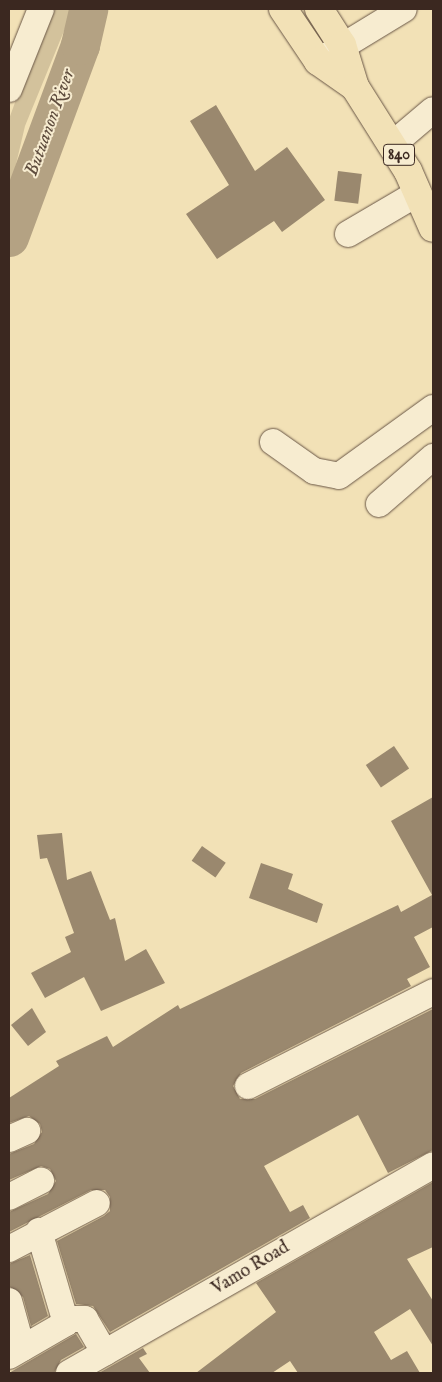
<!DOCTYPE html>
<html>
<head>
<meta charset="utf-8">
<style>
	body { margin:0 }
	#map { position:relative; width:442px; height:1382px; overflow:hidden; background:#f2e1b6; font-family:"IM FELL English",serif }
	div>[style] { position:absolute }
	.green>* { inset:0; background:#d3c29c }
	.river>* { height:39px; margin:-19.5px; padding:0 19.5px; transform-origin:19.5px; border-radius:19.5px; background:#b4a283 }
	.building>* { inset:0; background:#9a886e; transform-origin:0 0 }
	.roads { filter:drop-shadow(0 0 1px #695646) drop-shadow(0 0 1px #695646) }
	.minor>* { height:26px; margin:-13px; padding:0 13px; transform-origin:13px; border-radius:13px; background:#f7ecd0 }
	.highway>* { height:28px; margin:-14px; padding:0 14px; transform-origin:14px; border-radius:14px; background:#f2e1b6 }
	span { translate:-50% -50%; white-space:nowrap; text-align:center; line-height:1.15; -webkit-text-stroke:4px #f7ecd0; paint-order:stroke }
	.shield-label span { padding:1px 4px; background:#f7ecd0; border:1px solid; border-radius:4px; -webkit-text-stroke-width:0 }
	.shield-label { font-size:16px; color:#3b2820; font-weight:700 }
	.street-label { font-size:18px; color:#3b2820 }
	.water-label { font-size:19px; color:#5f4d3e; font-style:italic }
	.frame { position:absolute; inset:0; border:10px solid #3b2820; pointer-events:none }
</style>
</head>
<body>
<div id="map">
	<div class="green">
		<i style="clip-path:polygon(49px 9px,73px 9px,25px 126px,9px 194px,9px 119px)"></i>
	</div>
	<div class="river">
		<i style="left:9px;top:237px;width:205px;rotate:-69.7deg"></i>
		<i style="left:80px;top:45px;width:37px;rotate:-77deg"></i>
	</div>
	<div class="building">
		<i style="clip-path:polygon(216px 105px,255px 171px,287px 147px,325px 200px,282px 232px,274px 221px,217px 259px,186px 214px,229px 185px,190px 121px)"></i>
		<i style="left:338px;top:171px;width:24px;height:30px;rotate:7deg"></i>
		<i style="left:394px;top:746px;width:27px;height:34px;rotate:56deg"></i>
		<i style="clip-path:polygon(433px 797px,433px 927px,414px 937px,430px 967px,407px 979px,411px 986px,241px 1073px,233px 1086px,240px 1099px,255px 1099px,433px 1009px,433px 1150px,388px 1173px,358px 1115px,264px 1166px,290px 1212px,303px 1205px,310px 1218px,110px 1332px,93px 1306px,76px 1304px,57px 1241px,104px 1216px,110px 1211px,110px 1197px,105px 1190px,91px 1190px,9px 1232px,9px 1212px,48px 1194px,56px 1181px,50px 1169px,41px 1166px,9px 1180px,9px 1154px,34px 1144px,42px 1132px,40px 1124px,29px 1116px,9px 1123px,9px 1098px,59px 1066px,56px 1061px,107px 1036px,113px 1047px,178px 1005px,180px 1009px,398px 905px,401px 912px,432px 895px,391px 821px)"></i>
		<i style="clip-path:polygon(62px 833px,67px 880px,91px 871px,110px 920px,115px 918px,125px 961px,146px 949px,165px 983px,101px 1011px,84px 977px,45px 998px,31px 973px,71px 952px,65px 937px,74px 933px,47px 858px,40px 859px,37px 835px)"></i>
		<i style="left:202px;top:846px;width:29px;height:18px;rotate:35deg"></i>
		<i style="clip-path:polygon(261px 863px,293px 874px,288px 889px,323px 904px,317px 923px,249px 898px)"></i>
		<i style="clip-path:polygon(32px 1008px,46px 1032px,28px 1046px,11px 1025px)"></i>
		<i style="clip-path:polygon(433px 1182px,433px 1247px,407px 1259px,433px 1301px,433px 1346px,410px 1309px,374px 1332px,391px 1360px,407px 1351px,420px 1373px,298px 1373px,290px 1361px,272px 1373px,196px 1373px,276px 1312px,256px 1283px)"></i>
		<i style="clip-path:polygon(30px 1255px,48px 1316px,31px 1326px,23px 1297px,9px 1286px,9px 1264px)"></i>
		<i style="clip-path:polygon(76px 1334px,84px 1347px,61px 1360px,54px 1373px,9px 1373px)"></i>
		<i style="clip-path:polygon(143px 1348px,147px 1354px,139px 1358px,150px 1373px,99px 1373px)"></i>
	</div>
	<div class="roads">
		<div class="minor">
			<i style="left:325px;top:57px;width:92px;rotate:-31.3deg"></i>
			<i style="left:9px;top:89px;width:86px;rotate:-68.2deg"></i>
			<i style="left:393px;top:144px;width:52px;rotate:-40.4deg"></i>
			<i style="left:348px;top:234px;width:81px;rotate:-30.4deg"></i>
			<i style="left:273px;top:442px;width:50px;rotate:35.3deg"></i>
			<i style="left:314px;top:471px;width:25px;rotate:11deg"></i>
			<i style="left:339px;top:476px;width:116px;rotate:-35.9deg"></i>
			<i style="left:379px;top:504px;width:72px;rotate:-41deg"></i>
			<i style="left:248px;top:1086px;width:208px;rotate:-26.9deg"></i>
			<i style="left:9px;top:1139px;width:20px;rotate:-24deg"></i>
			<i style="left:9px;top:1197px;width:36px;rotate:-27deg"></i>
			<i style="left:9px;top:1249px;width:99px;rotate:-27.6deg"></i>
			<i style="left:9px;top:1301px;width:49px;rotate:74.5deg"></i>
			<i style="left:67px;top:1319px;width:18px"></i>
			<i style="left:85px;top:1319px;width:39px;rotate:60deg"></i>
			<i style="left:9px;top:1356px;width:66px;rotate:-30.1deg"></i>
			<i style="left:66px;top:1323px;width:96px;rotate:-106.4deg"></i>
			<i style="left:69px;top:1373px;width:419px;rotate:-29.7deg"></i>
		</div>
		<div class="highway">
			<i style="left:283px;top:9px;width:63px;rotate:56.1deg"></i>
			<i style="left:318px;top:61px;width:45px;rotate:35.1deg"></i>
			<i style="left:319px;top:9px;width:43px;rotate:57.4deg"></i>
			<i style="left:342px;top:45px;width:44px;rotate:72.8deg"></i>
			<i style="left:355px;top:87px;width:99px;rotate:57.8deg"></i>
			<i style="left:408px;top:171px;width:62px;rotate:66.3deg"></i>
		</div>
	</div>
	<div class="shield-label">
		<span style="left:399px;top:155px">840</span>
	</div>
	<div class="street-label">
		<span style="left:251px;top:1269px;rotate:-31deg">Vamo Road</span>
	</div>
	<div class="water-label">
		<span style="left:51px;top:123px;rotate:-70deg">Butuanon River</span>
	</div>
	<div class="frame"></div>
</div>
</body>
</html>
